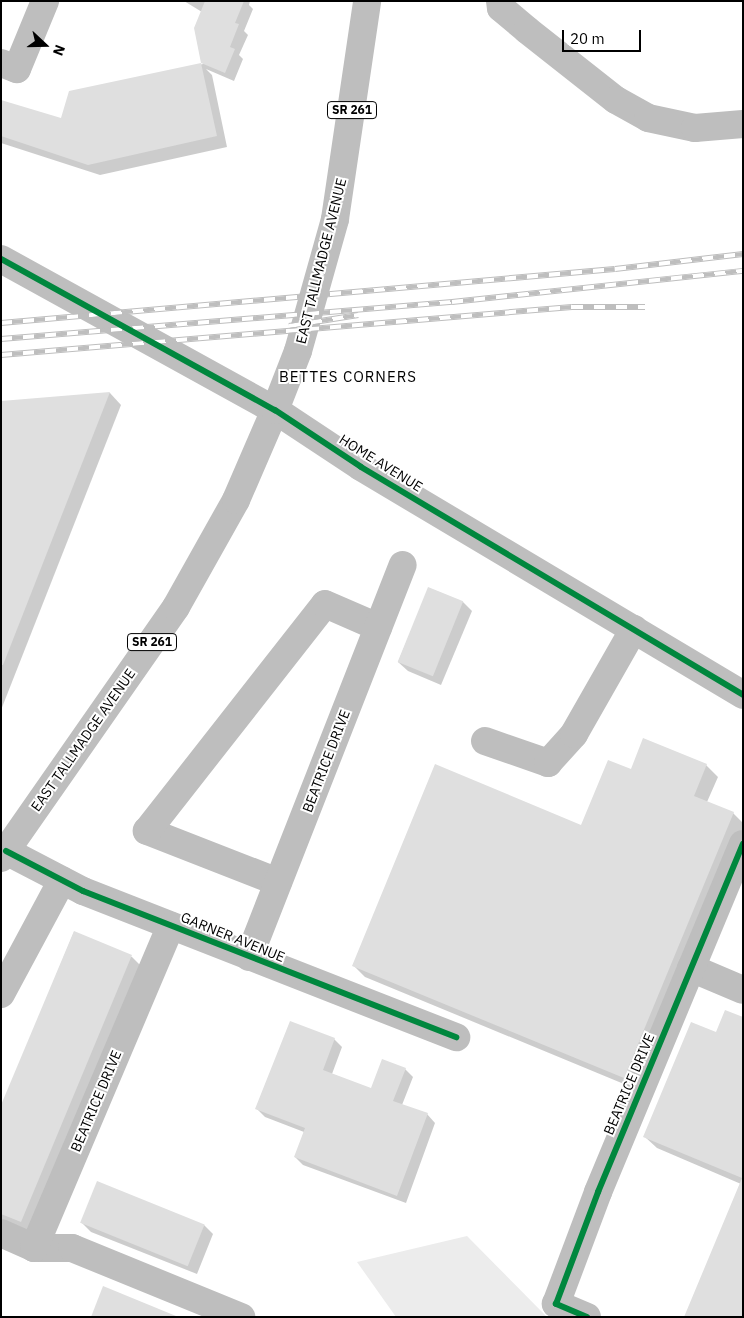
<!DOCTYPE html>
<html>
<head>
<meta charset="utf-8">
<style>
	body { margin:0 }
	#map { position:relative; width:744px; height:1318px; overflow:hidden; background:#fff; font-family:"IBM Plex Sans",sans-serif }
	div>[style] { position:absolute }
	.green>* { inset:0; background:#ececec }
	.shadow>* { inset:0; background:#0003 }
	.building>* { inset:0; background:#dfdfdf; transform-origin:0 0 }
	.minor>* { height:28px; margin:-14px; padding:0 14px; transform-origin:14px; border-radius:14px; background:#bebebe }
	.major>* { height:28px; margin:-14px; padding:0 14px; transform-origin:14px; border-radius:14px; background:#bebebe }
	.rail>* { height:5.5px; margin-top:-2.75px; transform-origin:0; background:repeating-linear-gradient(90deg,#fff 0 11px,#bebebe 0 22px); box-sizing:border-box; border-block:1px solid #bebebe }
	.cycleway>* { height:6px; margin:-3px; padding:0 3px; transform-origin:3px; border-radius:3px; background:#00873e }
	span { translate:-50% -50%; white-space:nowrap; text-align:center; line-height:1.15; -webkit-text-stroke:4px #fff; paint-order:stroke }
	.shield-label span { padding:1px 4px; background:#fff; border:1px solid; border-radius:4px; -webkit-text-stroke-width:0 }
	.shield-label { font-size:12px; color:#000; font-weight:700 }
	.street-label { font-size:14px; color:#000 }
	.neighbourhood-label { font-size:15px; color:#000; letter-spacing:1px }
	.frame { position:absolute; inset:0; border:2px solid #000; pointer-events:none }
	.north { position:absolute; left:20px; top:20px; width:50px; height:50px; -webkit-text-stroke:4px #fff; paint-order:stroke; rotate:111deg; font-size:14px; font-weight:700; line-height:20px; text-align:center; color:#000 }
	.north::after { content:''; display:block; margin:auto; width:18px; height:22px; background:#000; clip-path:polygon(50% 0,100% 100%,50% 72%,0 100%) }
	.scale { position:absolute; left:562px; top:30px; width:79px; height:22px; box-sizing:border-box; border:2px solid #000; border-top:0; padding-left:6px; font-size:15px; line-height:18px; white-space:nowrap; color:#000; -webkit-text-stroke:4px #fff; paint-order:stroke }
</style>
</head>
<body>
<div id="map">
	<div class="green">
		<i style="clip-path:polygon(467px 1236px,546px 1316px,546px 1317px,396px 1317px,357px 1262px)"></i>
	</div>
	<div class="shadow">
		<i style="clip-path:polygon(184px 1px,250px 1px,249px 5px,253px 9px,244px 31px,248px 35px,239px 55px,243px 59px,234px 81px,206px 69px,212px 75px,227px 147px,100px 175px,1px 143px,1px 101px,62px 120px,70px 92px,203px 64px,202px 12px)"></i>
		<i style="clip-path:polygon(110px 393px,121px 405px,1px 710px,1px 402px)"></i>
		<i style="clip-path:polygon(429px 588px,463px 602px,472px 611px,441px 685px,408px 671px,398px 662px)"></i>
		<i style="clip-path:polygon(706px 765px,718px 777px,707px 802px,733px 813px,743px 823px,743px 830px,636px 1089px,365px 977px,353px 965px,582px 826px)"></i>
		<i style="clip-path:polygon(74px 932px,132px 957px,143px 968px,33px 1233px,1px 1219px,1px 1108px)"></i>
		<i style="clip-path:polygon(743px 1018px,743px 1317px,741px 1184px,657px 1148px,645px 1137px,716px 1034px)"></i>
		<i style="clip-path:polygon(334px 1039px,342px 1047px,332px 1074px,371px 1089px,405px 1069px,413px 1077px,402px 1105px,427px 1114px,435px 1123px,406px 1203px,303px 1165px,295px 1157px,304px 1132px,265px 1117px,257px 1109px)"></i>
		<i style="clip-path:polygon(82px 1223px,204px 1225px,213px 1234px,197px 1274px,91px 1232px)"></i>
	</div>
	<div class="building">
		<i style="clip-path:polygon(205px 1px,244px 1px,235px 23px,239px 24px,230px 47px,235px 49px,225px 73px,201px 63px,194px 28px)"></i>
		<i style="clip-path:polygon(201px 63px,217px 136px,88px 165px,1px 136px,1px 100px,61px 118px,69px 91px)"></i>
		<i style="clip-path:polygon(110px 392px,3px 665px,1px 665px,1px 401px)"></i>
		<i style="left:428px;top:587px;width:38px;height:81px;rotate:22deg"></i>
		<i style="clip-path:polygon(643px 738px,707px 764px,694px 796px,734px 812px,624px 1078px,352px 966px,435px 764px,581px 825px,608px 760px,631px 769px)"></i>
		<i style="clip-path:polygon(74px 931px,132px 955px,21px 1222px,1px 1214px,1px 1105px)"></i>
		<i style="clip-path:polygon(725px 1010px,743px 1017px,743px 1317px,684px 1317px,742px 1178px,643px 1137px,691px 1022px,716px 1032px)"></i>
		<i style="clip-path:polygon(290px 1021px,335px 1038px,323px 1070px,371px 1088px,382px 1059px,406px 1068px,393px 1101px,428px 1113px,397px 1196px,294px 1157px,305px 1128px,255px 1109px)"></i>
		<i style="left:97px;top:1181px;width:116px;height:45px;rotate:22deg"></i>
		<i style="clip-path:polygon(103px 1286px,176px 1316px,176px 1317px,91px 1317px)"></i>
	</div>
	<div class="minor">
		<i style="left:500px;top:1px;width:7px;rotate:82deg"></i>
		<i style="left:501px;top:8px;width:34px;rotate:40deg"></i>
		<i style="left:527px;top:30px;width:113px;rotate:38.2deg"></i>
		<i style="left:616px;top:100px;width:37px;rotate:29deg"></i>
		<i style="left:648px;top:118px;width:48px;rotate:12deg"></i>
		<i style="left:695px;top:128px;width:48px;rotate:-4.8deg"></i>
		<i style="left:1px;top:63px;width:17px;rotate:21deg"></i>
		<i style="left:17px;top:69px;width:74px;rotate:-67.6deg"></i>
		<i style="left:1px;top:259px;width:313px;rotate:28.9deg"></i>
		<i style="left:275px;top:410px;width:103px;rotate:33.5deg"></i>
		<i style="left:361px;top:467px;width:445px;rotate:30.8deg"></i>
		<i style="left:485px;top:741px;width:67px;rotate:19.2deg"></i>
		<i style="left:548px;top:763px;width:39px;rotate:-48deg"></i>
		<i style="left:574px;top:734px;width:121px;rotate:-60.3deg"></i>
		<i style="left:6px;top:851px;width:87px;rotate:27.5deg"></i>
		<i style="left:83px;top:891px;width:401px;rotate:21.4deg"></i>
		<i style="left:278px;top:882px;width:141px;rotate:-158.7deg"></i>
		<i style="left:147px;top:831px;width:288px;rotate:-51.9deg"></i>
		<i style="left:325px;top:604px;width:58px;rotate:23.5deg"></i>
		<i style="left:249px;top:957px;width:421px;rotate:-68.6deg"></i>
		<i style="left:691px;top:968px;width:56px;rotate:22.9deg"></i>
		<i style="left:1px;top:994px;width:129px;rotate:-61.8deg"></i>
		<i style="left:1px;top:1233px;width:36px;rotate:24deg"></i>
		<i style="left:34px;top:1248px;width:38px"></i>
		<i style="left:72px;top:1248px;width:183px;rotate:22.2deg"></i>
		<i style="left:34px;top:1248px;width:350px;rotate:-67deg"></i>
		<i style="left:587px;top:1317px;width:34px;rotate:-157deg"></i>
		<i style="left:556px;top:1304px;width:120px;rotate:-69.4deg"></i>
		<i style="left:598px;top:1192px;width:377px;rotate:-67.4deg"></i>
	</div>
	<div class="major">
		<i style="left:1px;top:858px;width:306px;rotate:-55.1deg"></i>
		<i style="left:176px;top:607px;width:123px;rotate:-60.7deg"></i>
		<i style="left:236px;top:500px;width:98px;rotate:-66.6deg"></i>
		<i style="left:275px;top:410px;width:63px;rotate:-68.7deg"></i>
		<i style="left:298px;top:351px;width:137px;rotate:-74.3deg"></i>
		<i style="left:335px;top:219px;width:220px;rotate:-81.6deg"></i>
	</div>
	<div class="rail">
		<i style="left:1px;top:323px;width:616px;rotate:-5.03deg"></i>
		<i style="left:615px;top:269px;width:129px;rotate:-6.7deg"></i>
		<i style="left:289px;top:326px;width:70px;rotate:-9.1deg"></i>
		<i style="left:1px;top:339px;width:453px;rotate:-4.7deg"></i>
		<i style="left:452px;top:302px;width:293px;rotate:-6.1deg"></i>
		<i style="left:1px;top:355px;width:573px;rotate:-4.81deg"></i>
		<i style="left:572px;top:307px;width:73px"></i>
	</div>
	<div class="cycleway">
		<i style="left:1px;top:259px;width:313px;rotate:28.9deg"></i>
		<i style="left:275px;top:410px;width:103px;rotate:33.5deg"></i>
		<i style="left:361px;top:467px;width:445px;rotate:30.8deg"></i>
		<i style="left:6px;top:851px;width:87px;rotate:27.5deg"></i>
		<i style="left:83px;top:891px;width:401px;rotate:21.4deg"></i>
		<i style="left:587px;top:1317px;width:34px;rotate:-157deg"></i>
		<i style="left:556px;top:1304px;width:120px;rotate:-69.4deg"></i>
		<i style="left:598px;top:1192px;width:377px;rotate:-67.4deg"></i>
	</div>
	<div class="shield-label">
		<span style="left:352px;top:110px">SR 261</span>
		<span style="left:152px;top:642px">SR 261</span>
	</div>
	<div class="street-label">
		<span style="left:321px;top:261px;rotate:-76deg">EAST TALLMADGE AVENUE</span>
		<span style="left:381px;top:463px;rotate:32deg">HOME AVENUE</span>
		<span style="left:83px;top:740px;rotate:-55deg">EAST TALLMADGE AVENUE</span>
		<span style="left:326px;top:761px;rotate:-69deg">BEATRICE DRIVE</span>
		<span style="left:233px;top:937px;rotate:22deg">GARNER AVENUE</span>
		<span style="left:629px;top:1084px;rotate:-67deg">BEATRICE DRIVE</span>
		<span style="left:96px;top:1101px;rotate:-67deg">BEATRICE DRIVE</span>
	</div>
	<div class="neighbourhood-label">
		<span style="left:348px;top:377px">BETTES CORNERS</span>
	</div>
	<div class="frame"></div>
	<div class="north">N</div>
	<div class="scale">20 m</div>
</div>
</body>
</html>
